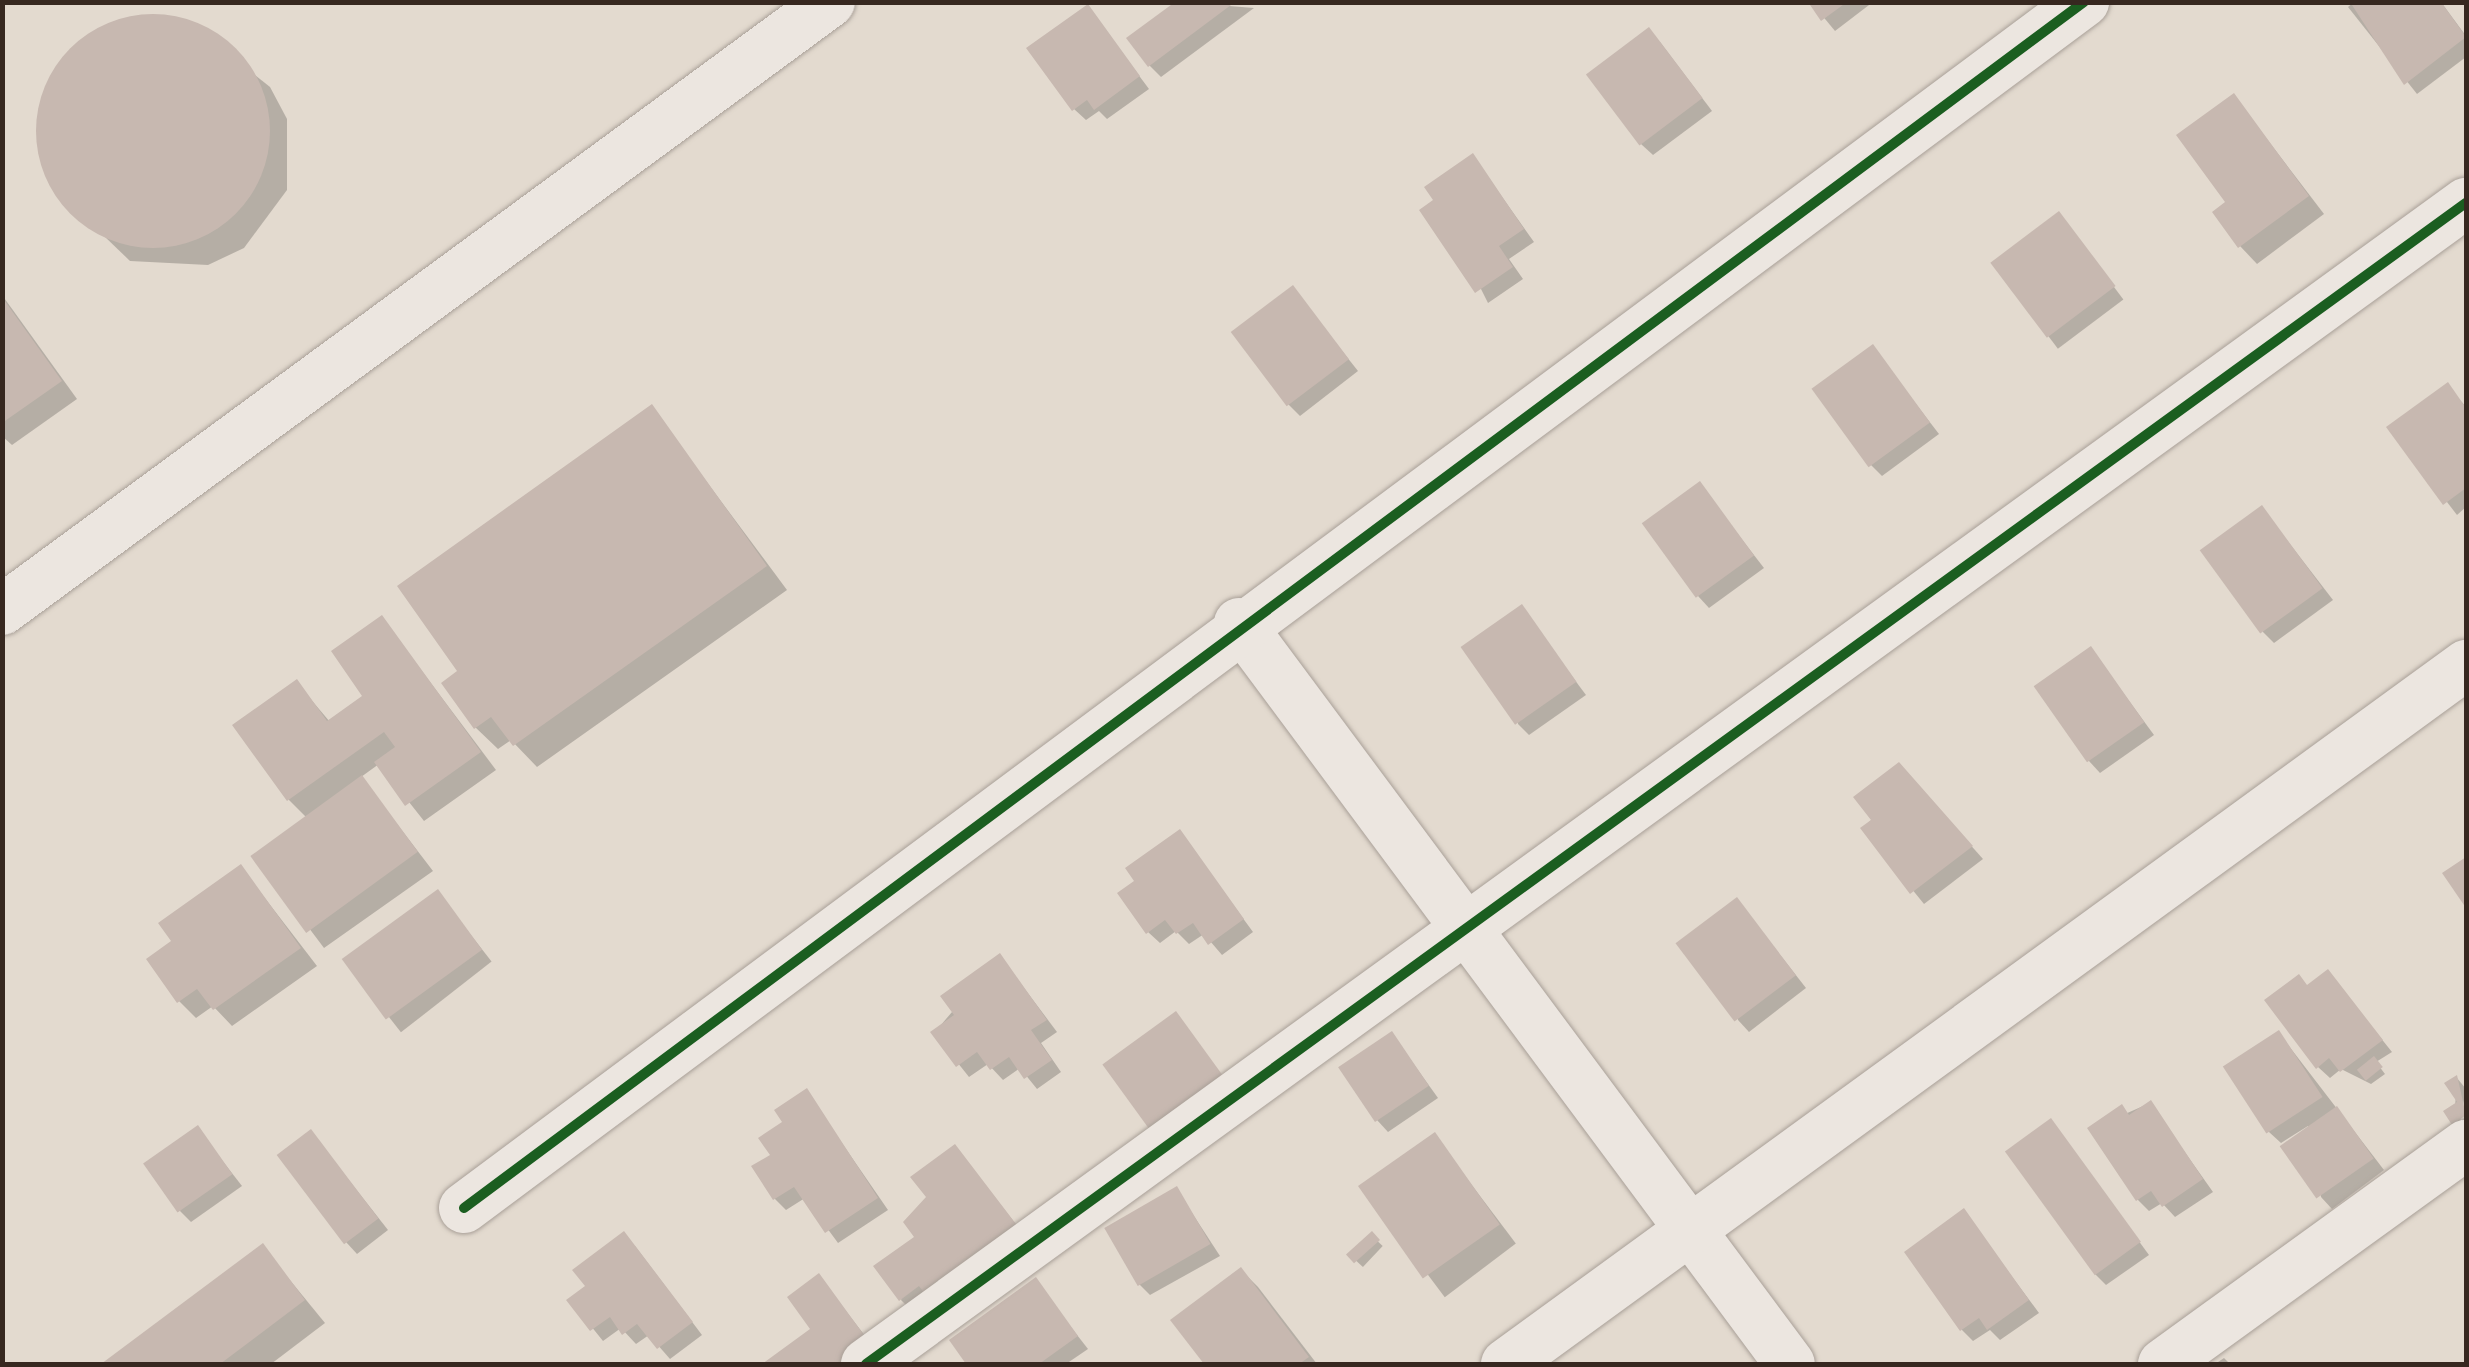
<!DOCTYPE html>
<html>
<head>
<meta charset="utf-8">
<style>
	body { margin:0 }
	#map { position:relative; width:2469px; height:1367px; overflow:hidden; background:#e3dacf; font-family:"Playfair Display",serif }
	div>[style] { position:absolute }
	.shadow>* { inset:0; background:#0003; transform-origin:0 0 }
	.building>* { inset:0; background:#c7b8b0; transform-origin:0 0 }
	.round { border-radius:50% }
	.roads { filter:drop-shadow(0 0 2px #a9a098) drop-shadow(0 0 2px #a9a098) }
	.minor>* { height:50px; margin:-25px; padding:0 25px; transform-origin:25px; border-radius:25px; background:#ece6e0 }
	.cycleway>* { height:10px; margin:-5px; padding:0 5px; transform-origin:5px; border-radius:5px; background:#1b5e20 }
	span { translate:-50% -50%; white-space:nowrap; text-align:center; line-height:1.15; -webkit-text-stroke:10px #f3e6d6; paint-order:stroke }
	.frame { position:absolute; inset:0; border:5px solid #372820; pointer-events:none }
</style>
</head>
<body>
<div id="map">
	<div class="shadow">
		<i style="clip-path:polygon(1179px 2px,1254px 8px,1161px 77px,1149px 65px)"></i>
		<i style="clip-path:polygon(1811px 2px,1873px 2px,1835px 31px)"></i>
		<i style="clip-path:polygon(2354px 2px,2441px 2px,2466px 36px,2466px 57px,2417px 94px,2348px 7px)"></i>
		<i style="clip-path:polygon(1088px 7px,1149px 89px,1107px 119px,1099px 111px,1086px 120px,1074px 109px)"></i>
		<i style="clip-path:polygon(188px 22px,270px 87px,287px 119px,287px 190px,244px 248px,208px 265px,130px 261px,49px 183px,41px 105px,85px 39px,116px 23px)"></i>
		<i style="clip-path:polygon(1660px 42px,1712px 111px,1653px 155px,1641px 144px)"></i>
		<i style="clip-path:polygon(2234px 96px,2324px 214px,2257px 264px,2240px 246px,2229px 203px)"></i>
		<i style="clip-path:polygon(1473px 156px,1534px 242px,1509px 259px,1523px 279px,1488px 303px,1437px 201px)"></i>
		<i style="left:2059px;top:214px;width:107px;height:82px;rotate:53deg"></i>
		<i style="clip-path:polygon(1293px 289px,1358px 371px,1300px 416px,1288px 404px)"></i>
		<i style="clip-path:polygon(2px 295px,77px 399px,12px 445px,2px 436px)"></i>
		<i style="clip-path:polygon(1872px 347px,1939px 434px,1882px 476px,1871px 465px)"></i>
		<i style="clip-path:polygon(2447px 385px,2466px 407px,2466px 507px,2457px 515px,2390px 428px)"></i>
		<i style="clip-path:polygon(651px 407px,787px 590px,537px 767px,511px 740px,498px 749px,475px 727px,461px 672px)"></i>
		<i style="clip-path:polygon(1699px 484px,1764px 568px,1709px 608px,1698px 596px)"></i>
		<i style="clip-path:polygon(2262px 508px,2333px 600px,2274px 643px,2263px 632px)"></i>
		<i style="clip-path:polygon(1521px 608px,1586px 695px,1529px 735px,1518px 724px)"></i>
		<i style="clip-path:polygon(382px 618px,496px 770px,424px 821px,379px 764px,361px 777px,433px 871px,324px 948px,254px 855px,307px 818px,289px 800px,297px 683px,330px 722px,366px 696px)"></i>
		<i style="clip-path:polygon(2091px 649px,2154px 735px,2100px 773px,2089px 761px)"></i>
		<i style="clip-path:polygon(1910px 777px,1983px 859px,1924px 904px,1863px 829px)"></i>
		<i style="clip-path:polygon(1180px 832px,1253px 932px,1222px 955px,1204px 934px,1189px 944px,1176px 931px,1160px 943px,1148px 932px,1137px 882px)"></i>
		<i style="clip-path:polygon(241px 867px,317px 966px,232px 1026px,213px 1006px,196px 1018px,179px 1001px,174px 942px)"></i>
		<i style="left:438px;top:893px;width:87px;height:115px;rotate:52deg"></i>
		<i style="clip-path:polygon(1737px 900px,1806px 988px,1749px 1032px,1738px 1020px)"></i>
		<i style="clip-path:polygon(1000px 956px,1057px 1032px,1041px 1043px,1061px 1072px,1037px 1089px,1020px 1068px,1003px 1080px,988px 1064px,969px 1077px,934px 1033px)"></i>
		<i style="clip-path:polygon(2328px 972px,2392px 1052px,2376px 1062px,2385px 1074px,2371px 1084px,2341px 1069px,2330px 1078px,2318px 1067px,2308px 987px)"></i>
		<i style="clip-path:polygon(2279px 1033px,2384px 1170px,2332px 1209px,2321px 1197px,2308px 1126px,2281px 1143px,2269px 1132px)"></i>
		<i style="clip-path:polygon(1392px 1034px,1438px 1098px,1388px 1132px,1377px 1120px)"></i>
		<i style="clip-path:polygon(2457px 1078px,2466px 1089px,2459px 1128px,2454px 1123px)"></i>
		<i style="clip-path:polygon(806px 1091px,888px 1210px,838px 1243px,805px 1198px,786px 1210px,775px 1199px,773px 1155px)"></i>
		<i style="clip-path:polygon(2150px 1103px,2213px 1192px,2175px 1217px,2162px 1203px,2149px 1211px,2138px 1200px,2091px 1129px)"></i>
		<i style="clip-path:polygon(2051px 1121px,2149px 1255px,2106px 1285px,2095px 1274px)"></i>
		<i style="clip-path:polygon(197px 1128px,242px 1186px,191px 1222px,180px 1211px)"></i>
		<i style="clip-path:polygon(311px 1132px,388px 1230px,357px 1254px,346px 1242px)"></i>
		<i style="left:1434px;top:1135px;width:136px;height:89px;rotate:53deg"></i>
		<i style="clip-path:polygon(955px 1147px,1025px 1236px,912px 1311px,901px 1300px,929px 1197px)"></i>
		<i style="clip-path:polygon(1177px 1190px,1220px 1256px,1150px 1295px,1139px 1284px)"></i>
		<i style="clip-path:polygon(1963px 1211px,2039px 1313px,2000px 1340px,1990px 1330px,1973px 1341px,1962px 1330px)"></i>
		<i style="left:1371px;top:1235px;width:16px;height:29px;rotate:43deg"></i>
		<i style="clip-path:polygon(262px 1246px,325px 1323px,271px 1364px,105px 1364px)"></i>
		<i style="clip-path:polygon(635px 1246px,702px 1335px,670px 1359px,649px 1335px,636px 1344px,621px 1328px,603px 1341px,570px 1300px)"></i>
		<i style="clip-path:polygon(1241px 1270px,1258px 1287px,1317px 1364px,1207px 1364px,1174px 1321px)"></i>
		<i style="clip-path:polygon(819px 1276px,879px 1354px,865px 1364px,766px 1364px,814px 1330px)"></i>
		<i style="clip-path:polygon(1035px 1281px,1088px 1349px,1066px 1364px,970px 1364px,952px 1341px)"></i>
		<i style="clip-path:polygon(2224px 1358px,2230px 1364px,2215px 1364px)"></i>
	</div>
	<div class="building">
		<i style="clip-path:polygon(1175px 2px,1235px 2px,1148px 67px,1126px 38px)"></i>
		<i style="clip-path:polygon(1808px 2px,1847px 2px,1821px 21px)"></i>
		<i style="clip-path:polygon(2350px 2px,2441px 2px,2466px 37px,2404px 85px)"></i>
		<i style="clip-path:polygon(1088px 4px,1140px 76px,1094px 110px,1087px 100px,1072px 111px,1026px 48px)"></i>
		<i class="round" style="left:36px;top:14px;width:234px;height:234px"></i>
		<i style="left:1649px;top:27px;width:89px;height:79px;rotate:53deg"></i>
		<i style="clip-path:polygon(2234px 93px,2309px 196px,2238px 248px,2212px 212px,2225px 202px,2176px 135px)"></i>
		<i style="clip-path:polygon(1473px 153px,1524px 229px,1499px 246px,1513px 267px,1475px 293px,1419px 210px,1433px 200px,1424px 187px)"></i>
		<i style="left:2059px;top:211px;width:94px;height:86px;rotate:53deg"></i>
		<i style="left:1293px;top:285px;width:93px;height:78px;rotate:53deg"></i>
		<i style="clip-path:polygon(2px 297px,62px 381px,2px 423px)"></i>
		<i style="left:1873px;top:344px;width:97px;height:76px;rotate:54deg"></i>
		<i style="clip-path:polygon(2448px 382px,2466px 408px,2466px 488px,2443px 505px,2386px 427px)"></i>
		<i style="clip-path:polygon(652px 404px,767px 566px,513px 746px,491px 717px,474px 729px,441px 683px,457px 671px,397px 586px)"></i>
		<i style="left:1700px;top:481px;width:92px;height:72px;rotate:54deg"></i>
		<i style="left:2262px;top:505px;width:103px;height:77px;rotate:54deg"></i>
		<i style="left:1522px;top:604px;width:95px;height:75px;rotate:55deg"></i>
		<i style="clip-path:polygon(382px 615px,481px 752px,405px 806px,374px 762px,395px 747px,384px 732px,287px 801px,232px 725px,297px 679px,327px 721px,362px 696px,331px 651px)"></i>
		<i style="left:2091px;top:646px;width:93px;height:70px;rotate:55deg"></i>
		<i style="clip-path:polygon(1899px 762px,1973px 846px,1910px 894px,1860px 828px,1871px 820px,1853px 797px)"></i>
		<i style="left:362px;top:775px;width:95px;height:138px;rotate:54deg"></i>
		<i style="clip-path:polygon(1180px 829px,1244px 919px,1208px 945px,1193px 923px,1176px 934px,1165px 920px,1146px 934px,1117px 893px,1134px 881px,1125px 868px)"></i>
		<i style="clip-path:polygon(2466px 857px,2466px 908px,2442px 873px)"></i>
		<i style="clip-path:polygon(241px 864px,301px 948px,213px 1010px,197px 989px,177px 1003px,146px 959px,171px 941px,158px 923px)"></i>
		<i style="left:438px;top:889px;width:75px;height:119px;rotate:54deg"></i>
		<i style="left:1737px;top:897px;width:98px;height:77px;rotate:53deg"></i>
		<i style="clip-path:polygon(1000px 953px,1047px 1020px,1031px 1030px,1052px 1060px,1024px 1079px,1009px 1057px,990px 1070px,977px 1052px,956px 1067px,930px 1032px,954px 1015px,940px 996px)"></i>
		<i style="clip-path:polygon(2328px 969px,2383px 1040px,2340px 1072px,2329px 1058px,2316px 1069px,2264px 1000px,2299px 974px,2307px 985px)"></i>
		<i style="left:1176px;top:1011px;width:83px;height:91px;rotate:54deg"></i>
		<i style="left:2279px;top:1030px;width:80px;height:67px;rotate:57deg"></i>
		<i style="left:1392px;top:1031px;width:66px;height:65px;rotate:56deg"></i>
		<i style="left:2374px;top:1056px;width:14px;height:22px;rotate:51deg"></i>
		<i style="clip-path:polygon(2457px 1075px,2466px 1115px,2452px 1125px,2443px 1111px,2457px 1102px,2444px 1083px)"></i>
		<i style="clip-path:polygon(807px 1088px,878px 1198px,825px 1233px,794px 1187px,773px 1200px,751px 1166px,770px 1155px,758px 1138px,782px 1122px,774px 1110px)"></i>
		<i style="clip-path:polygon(2151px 1100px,2203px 1179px,2162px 1207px,2151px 1191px,2136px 1201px,2087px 1128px,2122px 1104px,2129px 1115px)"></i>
		<i style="left:2337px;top:1106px;width:64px;height:70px;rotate:55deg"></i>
		<i style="left:2051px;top:1118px;width:153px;height:57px;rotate:54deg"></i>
		<i style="left:198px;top:1125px;width:60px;height:67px;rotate:55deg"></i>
		<i style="left:311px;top:1129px;width:112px;height:43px;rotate:53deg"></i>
		<i style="left:1435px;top:1132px;width:113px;height:94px;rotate:55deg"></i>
		<i style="clip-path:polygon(955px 1144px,1016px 1224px,928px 1298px,919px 1286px,899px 1301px,873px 1266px,914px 1237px,903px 1222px,926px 1197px,910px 1177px)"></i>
		<i style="left:1177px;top:1186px;width:67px;height:84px;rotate:60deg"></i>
		<i style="clip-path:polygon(1964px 1208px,2029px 1300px,1987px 1330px,1979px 1318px,1960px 1331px,1904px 1252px)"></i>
		<i style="clip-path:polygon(624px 1231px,693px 1322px,657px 1349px,637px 1324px,622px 1335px,610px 1317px,590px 1331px,566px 1300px,585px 1286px,572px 1270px)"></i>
		<i style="left:1372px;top:1231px;width:12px;height:35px;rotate:48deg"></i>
		<i style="clip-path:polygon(263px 1243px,305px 1300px,220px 1364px,101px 1364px)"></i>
		<i style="clip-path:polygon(1241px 1267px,1309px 1357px,1299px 1364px,1204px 1364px,1170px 1320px)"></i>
		<i style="clip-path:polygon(819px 1273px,869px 1342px,839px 1364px,762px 1364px,810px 1329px,787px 1297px)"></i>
		<i style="clip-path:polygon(1036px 1277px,1078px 1336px,1039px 1364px,966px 1364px,949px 1340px)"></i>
	</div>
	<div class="roads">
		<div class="minor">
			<i style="left:2px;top:610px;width:1027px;rotate:-36.29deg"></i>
			<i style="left:1239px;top:623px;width:923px;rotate:53.37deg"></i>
			<i style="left:464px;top:1208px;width:2020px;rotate:-36.67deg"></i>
			<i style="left:866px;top:1364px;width:1977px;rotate:-35.97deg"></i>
			<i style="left:1506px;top:1364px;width:1188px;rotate:-36.06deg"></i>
			<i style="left:2163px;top:1364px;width:374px;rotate:-35.9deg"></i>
		</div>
	</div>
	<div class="cycleway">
		<i style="left:464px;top:1208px;width:2020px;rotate:-36.67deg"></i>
		<i style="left:866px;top:1364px;width:1977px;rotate:-35.97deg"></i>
	</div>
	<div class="frame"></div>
</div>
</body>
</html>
